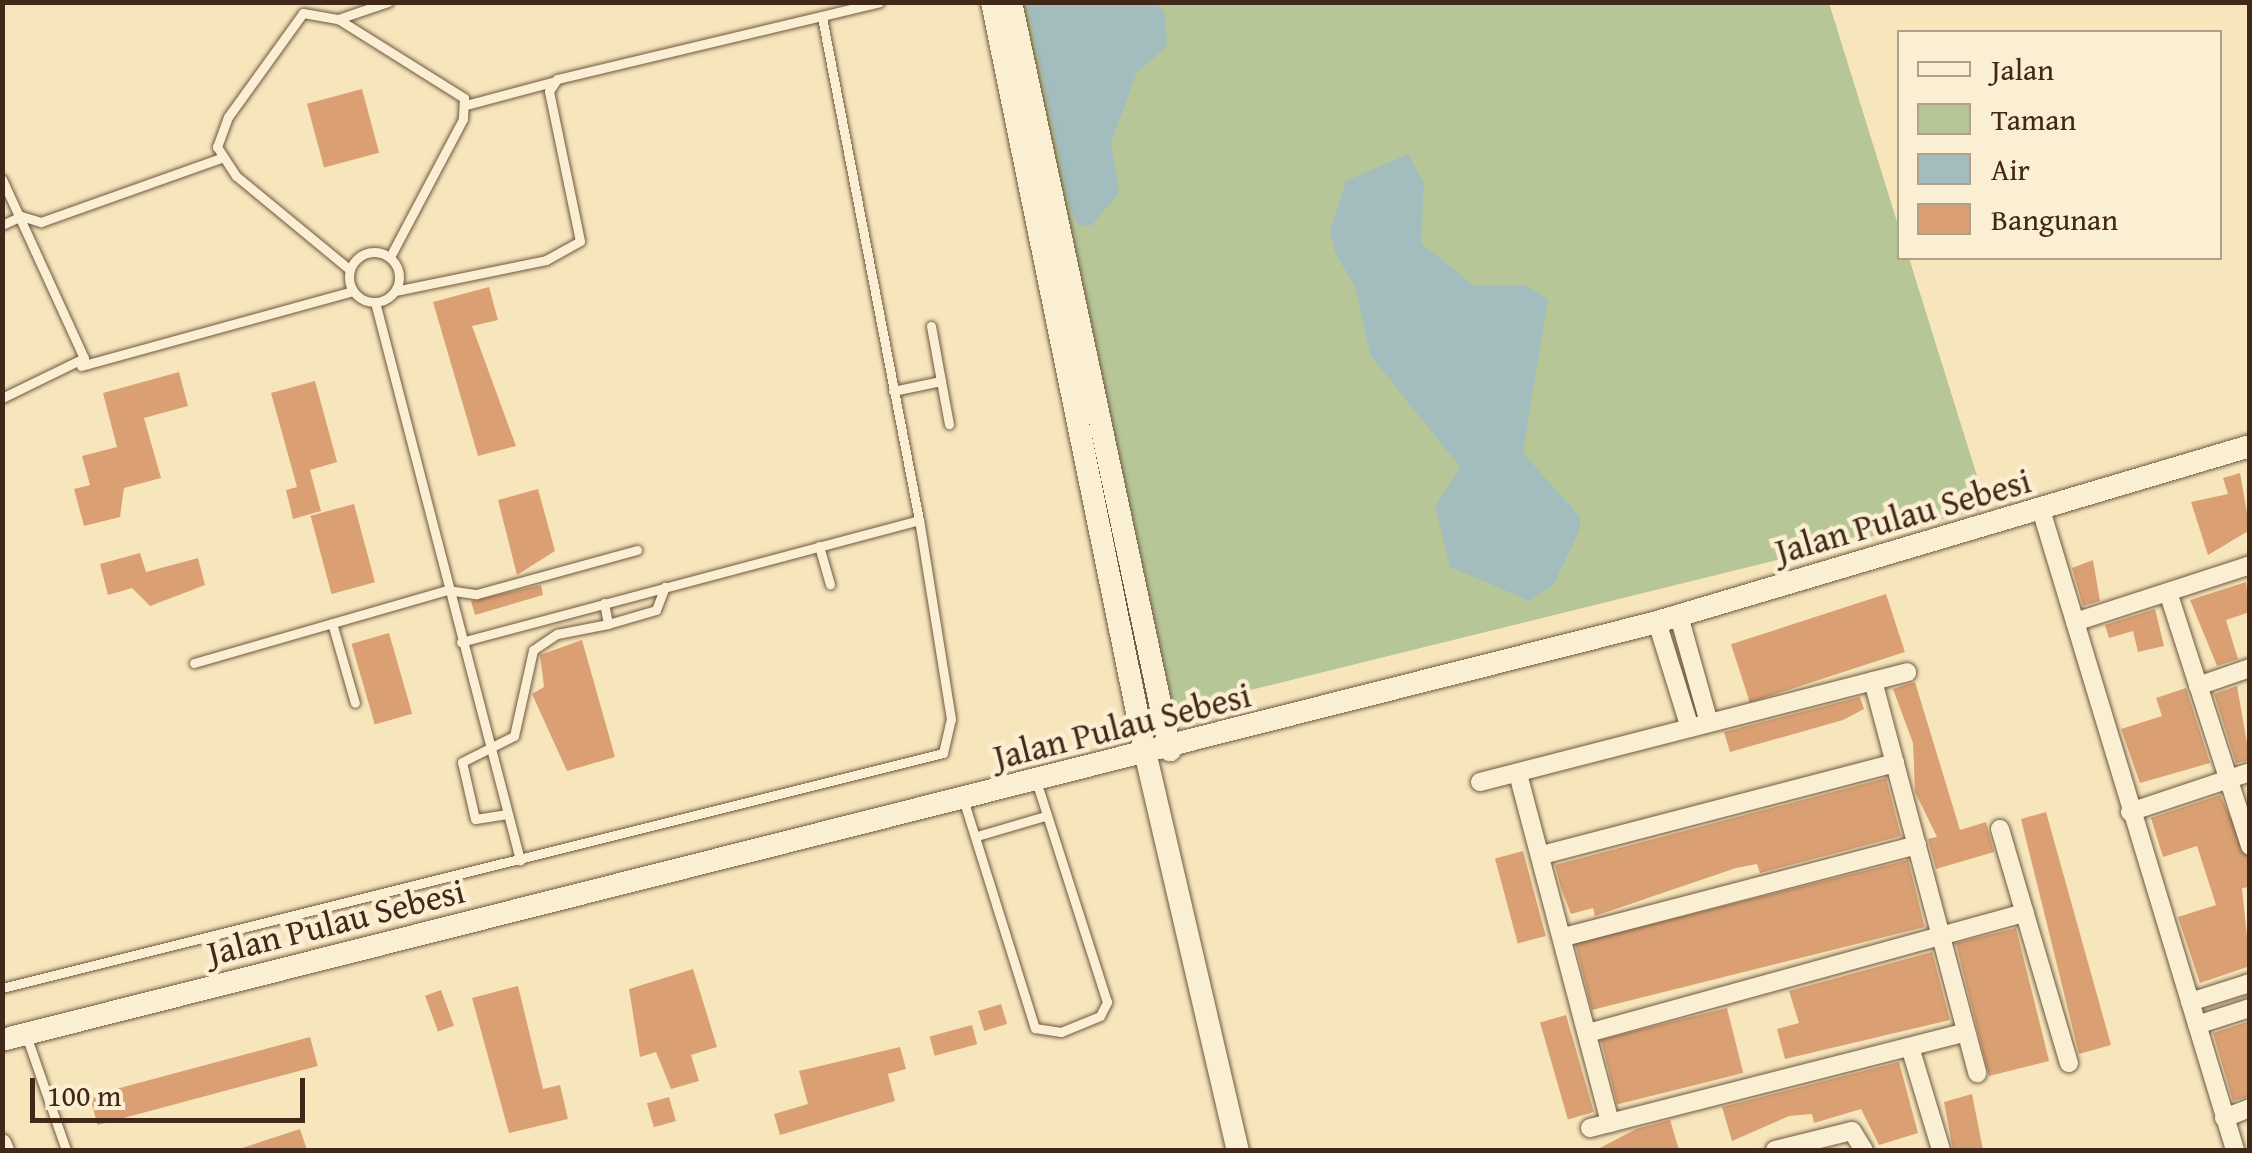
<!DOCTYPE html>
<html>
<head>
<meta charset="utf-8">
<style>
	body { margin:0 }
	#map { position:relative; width:2252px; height:1153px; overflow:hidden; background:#f7e6bc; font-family:"Gentium Book Plus",serif }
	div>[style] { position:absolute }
	.green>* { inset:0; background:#b7c696 }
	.water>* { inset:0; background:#a3bcbd }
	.building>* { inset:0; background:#daa074; transform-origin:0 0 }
	.roads { filter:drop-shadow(0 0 2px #6f5842) drop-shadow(0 0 2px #6f5842) }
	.service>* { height:9px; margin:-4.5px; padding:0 4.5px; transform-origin:4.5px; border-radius:4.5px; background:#faefd3 }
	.service>.ring { margin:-4.5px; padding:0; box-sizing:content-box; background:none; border:9px solid #faefd3; border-radius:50% }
	.minor>* { height:18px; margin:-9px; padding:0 9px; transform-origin:9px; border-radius:9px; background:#faefd3 }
	.tertiary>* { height:22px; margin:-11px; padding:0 11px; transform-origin:11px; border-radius:11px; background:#faefd3 }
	span { translate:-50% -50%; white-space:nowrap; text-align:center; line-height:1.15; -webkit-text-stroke:9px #faefd3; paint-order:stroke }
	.street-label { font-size:35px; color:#422819 }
	.frame { position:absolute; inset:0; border:5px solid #422819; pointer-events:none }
	.legend { position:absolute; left:1897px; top:30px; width:325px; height:230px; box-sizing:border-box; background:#faefd3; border:2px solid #b09f89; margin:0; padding:12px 18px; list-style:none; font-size:30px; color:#422819 }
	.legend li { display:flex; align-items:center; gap:20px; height:50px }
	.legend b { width:50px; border:2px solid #b09f89 }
	.scale { position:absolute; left:30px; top:1078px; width:275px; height:45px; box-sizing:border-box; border:5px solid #422819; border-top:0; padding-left:12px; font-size:30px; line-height:35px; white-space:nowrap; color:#422819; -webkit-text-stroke:8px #faefd3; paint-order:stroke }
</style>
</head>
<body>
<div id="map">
	<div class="green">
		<i style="clip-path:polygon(1015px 3px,1829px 3px,1899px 228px,1900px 258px,1909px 258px,1987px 508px,1170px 710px)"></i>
	</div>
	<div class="water">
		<i style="clip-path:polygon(1027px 3px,1154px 3px,1164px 11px,1167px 46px,1137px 72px,1111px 143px,1119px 193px,1092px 225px,1079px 226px,1071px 212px)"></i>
		<i style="clip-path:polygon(1408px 154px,1424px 183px,1421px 243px,1473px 285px,1524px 285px,1548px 299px,1523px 453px,1580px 517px,1580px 530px,1553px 585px,1530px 601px,1450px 567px,1435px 507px,1460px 467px,1371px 356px,1355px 286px,1335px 253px,1330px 230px,1346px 181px)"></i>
	</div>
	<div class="building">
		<i style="left:362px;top:89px;width:66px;height:57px;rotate:75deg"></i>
		<i style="clip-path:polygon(489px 287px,498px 320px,472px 326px,516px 446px,478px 456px,433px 302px)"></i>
		<i style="clip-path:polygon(179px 372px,188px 406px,144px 418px,161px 478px,124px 488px,120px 517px,84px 526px,74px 489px,90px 485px,82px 456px,117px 447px,103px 393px)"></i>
		<i style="clip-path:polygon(315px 381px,337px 462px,310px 470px,321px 511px,293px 519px,286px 490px,297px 487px,271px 393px)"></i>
		<i style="clip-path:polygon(2240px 473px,2250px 530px,2208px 555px,2191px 502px,2228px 494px,2223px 478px)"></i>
		<i style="clip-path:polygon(538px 489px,555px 551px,517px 575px,498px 500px)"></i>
		<i style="left:354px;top:504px;width:81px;height:45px;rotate:75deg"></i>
		<i style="clip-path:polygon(140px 553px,146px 572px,198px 558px,205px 585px,150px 606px,132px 588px,108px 595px,100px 564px)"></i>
		<i style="clip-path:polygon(2093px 560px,2100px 601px,2083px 606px,2072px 568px)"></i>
		<i style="clip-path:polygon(2246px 582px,2250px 612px,2226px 620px,2238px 659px,2217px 666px,2190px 600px)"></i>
		<i style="clip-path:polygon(541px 585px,543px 595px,475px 615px,471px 601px)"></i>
		<i style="left:1886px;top:594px;width:61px;height:163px;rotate:72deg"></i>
		<i style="clip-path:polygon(2155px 609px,2164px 646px,2138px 652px,2133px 631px,2109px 638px,2105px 625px)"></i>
		<i style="left:389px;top:633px;width:84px;height:39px;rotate:74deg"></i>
		<i style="clip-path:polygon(582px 640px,615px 757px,567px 771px,532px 694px,544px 687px,540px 655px)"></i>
		<i style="clip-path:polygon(1915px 682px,1960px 830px,1986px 822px,1994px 852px,1936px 869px,1928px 839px,1937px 837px,1915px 792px,1913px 743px,1893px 689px)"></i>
		<i style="clip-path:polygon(2237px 686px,2250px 760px,2236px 763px,2214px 694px)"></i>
		<i style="clip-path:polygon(2186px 688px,2210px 763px,2140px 783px,2121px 729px,2162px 716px,2156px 698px)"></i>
		<i style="clip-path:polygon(1860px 697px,1864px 709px,1843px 720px,1730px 752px,1724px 732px)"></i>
		<i style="clip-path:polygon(1886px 778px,1901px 836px,1760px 873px,1757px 864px,1736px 868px,1595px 916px,1593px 908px,1571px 914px,1561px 888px,1555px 865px)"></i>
		<i style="clip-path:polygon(2220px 795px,2250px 858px,2250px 887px,2242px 888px,2250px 966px,2200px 983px,2178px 917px,2216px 905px,2197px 846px,2163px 857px,2151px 818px)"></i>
		<i style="clip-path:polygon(2046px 812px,2111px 1045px,2079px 1054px,2021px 819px)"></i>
		<i style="left:1523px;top:851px;width:88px;height:29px;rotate:75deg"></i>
		<i style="left:1908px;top:860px;width:69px;height:343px;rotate:76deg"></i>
		<i style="left:2016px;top:928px;width:137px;height:62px;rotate:76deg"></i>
		<i style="clip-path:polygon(1932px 952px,1950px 1020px,1785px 1059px,1777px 1029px,1799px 1023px,1789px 991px)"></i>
		<i style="clip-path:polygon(693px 969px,717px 1047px,691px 1055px,699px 1081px,671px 1089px,656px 1052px,640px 1057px,629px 989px)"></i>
		<i style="clip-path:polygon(518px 986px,543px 1089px,560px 1085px,568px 1119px,509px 1133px,472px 998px)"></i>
		<i style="left:441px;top:990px;width:38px;height:17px;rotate:70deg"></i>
		<i style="left:1001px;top:1004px;width:21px;height:24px;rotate:73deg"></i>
		<i style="left:1727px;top:1008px;width:67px;height:130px;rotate:76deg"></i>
		<i style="left:1566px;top:1015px;width:101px;height:27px;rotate:74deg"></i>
		<i style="clip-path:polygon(2250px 1021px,2250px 1096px,2233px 1101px,2213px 1033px)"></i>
		<i style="left:972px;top:1025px;width:20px;height:44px;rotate:75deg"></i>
		<i style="left:310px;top:1037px;width:30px;height:228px;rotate:75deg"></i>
		<i style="clip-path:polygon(900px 1047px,906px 1069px,888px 1074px,895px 1101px,780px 1135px,774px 1114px,808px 1104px,799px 1071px)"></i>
		<i style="clip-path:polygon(1899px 1062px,1918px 1133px,1879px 1145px,1861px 1109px,1814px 1123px,1812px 1114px,1789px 1116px,1732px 1141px,1722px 1107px)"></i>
		<i style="clip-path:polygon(1972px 1094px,1983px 1150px,1953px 1150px,1944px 1102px)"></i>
		<i style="left:669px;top:1097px;width:25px;height:23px;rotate:74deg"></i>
		<i style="clip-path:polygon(1670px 1120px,1679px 1150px,1596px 1150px,1636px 1129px)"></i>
		<i style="clip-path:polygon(300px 1129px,307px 1150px,242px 1150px,242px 1148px)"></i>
	</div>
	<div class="roads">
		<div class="service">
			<i style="left:338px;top:19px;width:53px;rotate:-18.8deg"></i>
			<i style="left:466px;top:105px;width:89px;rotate:-15deg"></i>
			<i style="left:2px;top:179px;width:197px;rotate:65.4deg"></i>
			<i style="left:84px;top:358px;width:91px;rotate:154deg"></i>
			<i style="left:2px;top:225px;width:21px;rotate:-25deg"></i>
			<i style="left:21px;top:216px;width:21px;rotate:17deg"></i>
			<i style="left:41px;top:222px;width:191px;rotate:-19.6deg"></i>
			<i class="ring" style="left:349px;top:252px;width:41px;height:41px"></i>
			<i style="left:349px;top:269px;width:146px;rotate:-140.5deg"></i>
			<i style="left:236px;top:176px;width:35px;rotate:-123deg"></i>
			<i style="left:217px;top:147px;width:32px;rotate:-70deg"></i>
			<i style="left:228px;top:117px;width:128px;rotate:-54.2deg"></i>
			<i style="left:303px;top:13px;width:36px;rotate:10deg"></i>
			<i style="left:338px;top:19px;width:149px;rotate:32.1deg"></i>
			<i style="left:464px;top:98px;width:21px;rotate:93deg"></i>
			<i style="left:463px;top:119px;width:156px;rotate:117.9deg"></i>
			<i style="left:395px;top:291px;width:154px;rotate:-11.6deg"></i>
			<i style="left:546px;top:260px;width:39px;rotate:-29deg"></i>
			<i style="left:580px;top:241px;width:153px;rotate:-101.7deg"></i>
			<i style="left:549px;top:91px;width:14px;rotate:-56deg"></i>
			<i style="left:557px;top:79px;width:331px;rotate:-13.4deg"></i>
			<i style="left:375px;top:302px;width:577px;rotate:75.43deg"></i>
			<i style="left:81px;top:366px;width:282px;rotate:-15.4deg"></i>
			<i style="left:941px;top:381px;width:44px;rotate:79.5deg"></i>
			<i style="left:893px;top:391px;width:49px;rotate:-11.8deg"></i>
			<i style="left:941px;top:381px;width:56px;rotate:-100.3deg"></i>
			<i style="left:819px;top:546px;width:40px;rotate:74deg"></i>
			<i style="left:604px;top:603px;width:21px;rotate:79deg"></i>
			<i style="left:608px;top:624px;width:50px;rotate:-16.3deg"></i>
			<i style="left:656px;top:610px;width:25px;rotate:-69deg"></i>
			<i style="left:332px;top:623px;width:83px;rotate:74deg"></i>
			<i style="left:461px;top:642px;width:474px;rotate:-14.9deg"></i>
			<i style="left:194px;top:663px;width:263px;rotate:-16.1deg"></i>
			<i style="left:447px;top:590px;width:30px;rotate:8deg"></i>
			<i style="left:477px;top:594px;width:166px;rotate:-15.4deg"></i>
			<i style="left:964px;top:802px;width:237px;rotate:72.6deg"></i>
			<i style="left:1035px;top:1028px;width:26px;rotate:9deg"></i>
			<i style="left:1061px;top:1032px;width:42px;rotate:-22.3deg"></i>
			<i style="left:1100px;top:1016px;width:16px;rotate:-63deg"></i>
			<i style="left:1107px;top:1002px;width:229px;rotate:-107.8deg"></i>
			<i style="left:507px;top:814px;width:32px;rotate:171deg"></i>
			<i style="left:475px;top:819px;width:58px;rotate:-102.8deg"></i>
			<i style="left:462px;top:762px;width:58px;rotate:-26.6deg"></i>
			<i style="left:514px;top:736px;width:88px;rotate:-77.5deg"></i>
			<i style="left:533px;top:650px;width:29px;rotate:-34deg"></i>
			<i style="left:557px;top:634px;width:52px;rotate:-11.1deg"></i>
			<i style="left:977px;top:836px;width:71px;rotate:-16.4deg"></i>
			<i style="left:2px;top:988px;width:970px;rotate:-14.02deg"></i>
			<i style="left:943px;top:753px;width:35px;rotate:-77deg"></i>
			<i style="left:951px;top:719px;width:202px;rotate:-99.1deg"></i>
			<i style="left:919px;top:520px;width:512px;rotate:-100.92deg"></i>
			<i style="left:26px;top:1035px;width:122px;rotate:70.8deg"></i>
		</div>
		<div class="minor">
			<i style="left:2042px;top:513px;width:666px;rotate:73.14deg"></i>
			<i style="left:2168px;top:592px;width:267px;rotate:72.1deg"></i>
			<i style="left:1679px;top:616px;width:111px;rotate:74.3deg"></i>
			<i style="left:1657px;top:622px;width:111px;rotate:72.7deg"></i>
			<i style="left:2075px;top:622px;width:184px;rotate:-18deg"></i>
			<i style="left:1873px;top:681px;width:406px;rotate:75.1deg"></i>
			<i style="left:2198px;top:686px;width:55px;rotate:-19.1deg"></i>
			<i style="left:1518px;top:774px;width:361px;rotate:75.2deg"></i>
			<i style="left:1480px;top:782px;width:441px;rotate:-14.4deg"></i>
			<i style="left:2130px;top:812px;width:126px;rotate:-18.4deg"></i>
			<i style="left:2000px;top:829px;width:244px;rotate:73.6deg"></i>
			<i style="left:1542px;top:855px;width:365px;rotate:-14.6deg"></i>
			<i style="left:1564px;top:937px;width:365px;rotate:-14.6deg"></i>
			<i style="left:2190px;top:1002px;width:63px;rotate:-17.6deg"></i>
			<i style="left:2197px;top:1025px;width:56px;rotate:-17.8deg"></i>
			<i style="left:1588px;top:1033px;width:453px;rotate:-15.4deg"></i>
			<i style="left:1910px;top:1047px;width:108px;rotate:73.2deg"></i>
			<i style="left:2224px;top:1118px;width:28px;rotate:-21deg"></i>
			<i style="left:1590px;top:1128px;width:388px;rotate:-14.3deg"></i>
			<i style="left:2px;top:1143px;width:8px;rotate:67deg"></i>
			<i style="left:1775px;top:1150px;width:79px;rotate:-13.9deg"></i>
			<i style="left:1852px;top:1131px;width:22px;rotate:58deg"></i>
		</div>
		<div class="tertiary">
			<i style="left:992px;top:2px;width:770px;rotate:78.46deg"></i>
			<i style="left:1146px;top:756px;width:405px;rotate:76.9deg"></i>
			<i style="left:1011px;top:2px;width:765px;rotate:78deg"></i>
			<i style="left:2px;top:1040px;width:1707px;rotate:-14.17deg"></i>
			<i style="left:1657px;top:622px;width:619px;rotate:-16.53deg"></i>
		</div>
	</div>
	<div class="street-label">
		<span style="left:1903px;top:516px;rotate:-16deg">Jalan Pulau Sebesi</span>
		<span style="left:1122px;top:726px;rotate:-14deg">Jalan Pulau Sebesi</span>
		<span style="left:336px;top:922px;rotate:-14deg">Jalan Pulau Sebesi</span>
	</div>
	<div class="frame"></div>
	<ul class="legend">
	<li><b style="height:12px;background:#faefd3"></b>Jalan</li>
	<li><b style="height:28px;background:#b7c696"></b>Taman</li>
	<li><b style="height:28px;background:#a3bcbd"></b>Air</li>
	<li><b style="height:28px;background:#daa074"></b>Bangunan</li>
	</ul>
	<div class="scale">100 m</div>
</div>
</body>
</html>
